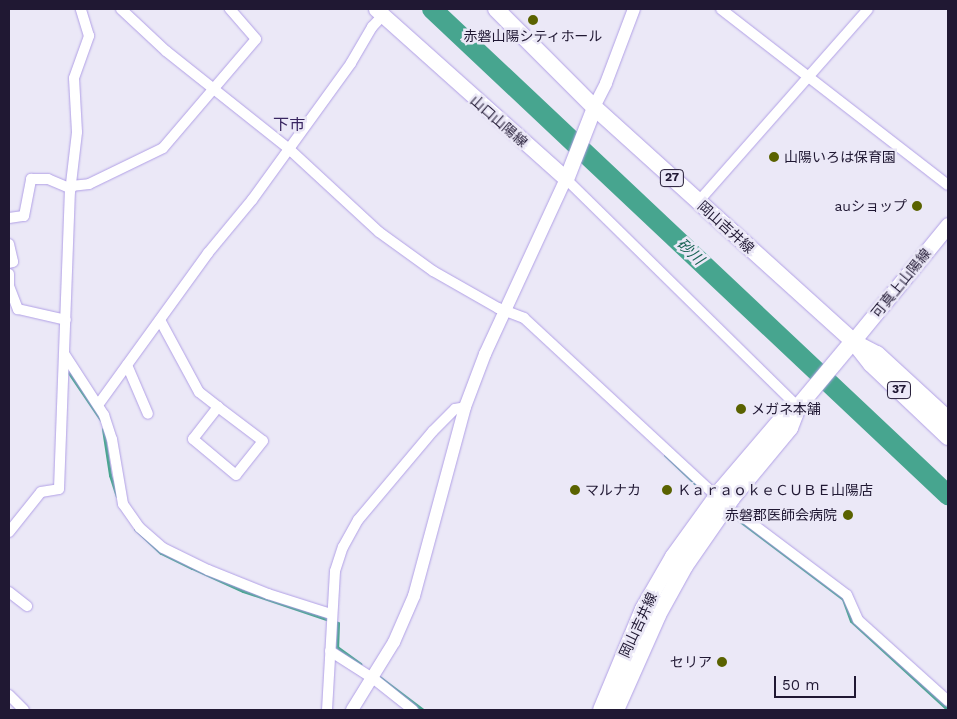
<!DOCTYPE html>
<html>
<head>
<meta charset="utf-8">
<style>
	body { margin:0 }
	#map { position:relative; width:957px; height:719px; overflow:hidden; background:#ebe8f7; font-family:"Work Sans","Noto Sans JP",sans-serif }
	div>[style] { position:absolute }
	.stream>* { height:3px; margin:-1.5px; padding:0 1.5px; transform-origin:1.5px; border-radius:1.5px; background:#47a58f }
	.river>* { height:20px; margin:-10px; padding:0 10px; transform-origin:10px; border-radius:10px; background:#47a58f }
	.roads { filter:drop-shadow(0 0 1px #b1a0e6) drop-shadow(0 0 1px #b1a0e6) }
	.minor>* { height:10px; margin:-5px; padding:0 5px; transform-origin:5px; border-radius:5px; background:#fff }
	.tertiary>* { height:12px; margin:-6px; padding:0 6px; transform-origin:6px; border-radius:6px; background:#fff }
	.secondary>* { height:15px; margin:-7.5px; padding:0 7.5px; transform-origin:7.5px; border-radius:7.5px; background:#fff }
	.primary>* { height:16px; margin:-8px; padding:0 8px; transform-origin:8px; border-radius:8px; background:#fff }
	.dots>* { width:14px; height:14px; translate:-50% -50%; box-sizing:border-box; border:2px solid #ebe8f7; border-radius:50% }
	span { translate:-50% -50%; white-space:nowrap; text-align:center; line-height:1.15; -webkit-text-stroke:5px #ebe8f7; paint-order:stroke }
	.shield-label span { padding:1px 4px; background:#ebe8f7; border:1px solid; border-radius:4px; -webkit-text-stroke-width:0 }
	.shield-label { font-size:12px; color:#201833; font-weight:700 }
	.poi-label { font-size:14px; color:#201833 }
	.left { translate:0 -50%; text-align:left }
	.right { translate:-100% -50%; text-align:right }
	.street-label { font-size:14px; color:#201833 }
	.water-label { font-size:15px; color:#196454; font-style:italic }
	.quarter-label { font-size:16px; color:#392661 }
	.frame { position:absolute; inset:0; border:10px solid #201833; pointer-events:none }
	.scale { position:absolute; left:774px; top:676px; width:82px; height:22px; box-sizing:border-box; border:2px solid #201833; border-top:0; padding-left:6px; font-size:15px; line-height:18px; white-space:nowrap; color:#201833; -webkit-text-stroke:4px #ebe8f7; paint-order:stroke }
</style>
</head>
<body>
<div id="map">
	<div class="stream">
		<i style="left:67px;top:370px;width:60px;rotate:55.8deg"></i>
		<i style="left:103px;top:429px;width:47px;rotate:81.3deg"></i>
		<i style="left:110px;top:475px;width:22px;rotate:72deg"></i>
		<i style="left:665px;top:455px;width:50px;rotate:43.4deg"></i>
		<i style="left:732px;top:515px;width:139px;rotate:37.1deg"></i>
		<i style="left:843px;top:599px;width:23px;rotate:70deg"></i>
		<i style="left:851px;top:621px;width:132px;rotate:42.5deg"></i>
		<i style="left:135px;top:529px;width:35px;rotate:43deg"></i>
		<i style="left:161px;top:553px;width:34px;rotate:26deg"></i>
		<i style="left:192px;top:568px;width:56px;rotate:24.3deg"></i>
		<i style="left:243px;top:591px;width:91px;rotate:18.6deg"></i>
		<i style="left:335px;top:622px;width:3px;rotate:18deg"></i>
		<i style="left:338px;top:623px;width:24px;rotate:92deg"></i>
		<i style="left:337px;top:647px;width:29px;rotate:36deg"></i>
		<i style="left:378px;top:676px;width:56px;rotate:37.1deg"></i>
	</div>
	<div class="river">
		<i style="left:432px;top:9px;width:709px;rotate:43.29deg"></i>
	</div>
	<div class="roads">
		<div class="minor">
			<i style="left:121px;top:9px;width:62px;rotate:43deg"></i>
			<i style="left:166px;top:51px;width:156px;rotate:38.5deg"></i>
			<i style="left:288px;top:148px;width:124px;rotate:42.7deg"></i>
			<i style="left:379px;top:232px;width:67px;rotate:35.8deg"></i>
			<i style="left:433px;top:271px;width:75px;rotate:29.6deg"></i>
			<i style="left:498px;top:308px;width:28px;rotate:21deg"></i>
			<i style="left:524px;top:318px;width:253px;rotate:42.8deg"></i>
			<i style="left:721px;top:9px;width:287px;rotate:37.8deg"></i>
			<i style="left:566px;top:179px;width:325px;rotate:44.5deg"></i>
			<i style="left:71px;top:186px;width:18px;rotate:-6deg"></i>
			<i style="left:89px;top:184px;width:82px;rotate:-25.9deg"></i>
			<i style="left:163px;top:148px;width:143px;rotate:-49.5deg"></i>
			<i style="left:256px;top:39px;width:40px;rotate:-131deg"></i>
			<i style="left:698px;top:202px;width:257px;rotate:-48.6deg"></i>
			<i style="left:9px;top:218px;width:15px;rotate:-8deg"></i>
			<i style="left:24px;top:216px;width:38px;rotate:-79deg"></i>
			<i style="left:31px;top:179px;width:17px"></i>
			<i style="left:48px;top:179px;width:25px;rotate:23deg"></i>
			<i style="left:9px;top:244px;width:18px;rotate:77deg"></i>
			<i style="left:13px;top:262px;width:4px;rotate:166deg"></i>
			<i style="left:9px;top:274px;width:12px;rotate:90deg"></i>
			<i style="left:9px;top:286px;width:25px;rotate:69deg"></i>
			<i style="left:18px;top:309px;width:49px;rotate:12.9deg"></i>
			<i style="left:160px;top:320px;width:82px;rotate:61.6deg"></i>
			<i style="left:199px;top:392px;width:24px;rotate:38deg"></i>
			<i style="left:218px;top:407px;width:56px;rotate:37.1deg"></i>
			<i style="left:263px;top:441px;width:43px;rotate:128.5deg"></i>
			<i style="left:236px;top:475px;width:56px;rotate:-140.1deg"></i>
			<i style="left:193px;top:439px;width:41px;rotate:-52deg"></i>
			<i style="left:65px;top:355px;width:72px;rotate:57deg"></i>
			<i style="left:104px;top:415px;width:25px;rotate:72deg"></i>
			<i style="left:112px;top:439px;width:66px;rotate:80.4deg"></i>
			<i style="left:123px;top:504px;width:29px;rotate:55deg"></i>
			<i style="left:140px;top:528px;width:30px;rotate:41deg"></i>
			<i style="left:163px;top:548px;width:50px;rotate:26.1deg"></i>
			<i style="left:208px;top:570px;width:65px;rotate:21.8deg"></i>
			<i style="left:268px;top:594px;width:66px;rotate:17.6deg"></i>
			<i style="left:127px;top:365px;width:53px;rotate:66.8deg"></i>
			<i style="left:98px;top:405px;width:188px;rotate:-54.1deg"></i>
			<i style="left:208px;top:253px;width:69px;rotate:-50.3deg"></i>
			<i style="left:252px;top:200px;width:169px;rotate:-54.1deg"></i>
			<i style="left:351px;top:63px;width:42px;rotate:-59.7deg"></i>
			<i style="left:372px;top:27px;width:16px;rotate:-47deg"></i>
			<i style="left:738px;top:513px;width:136px;rotate:37deg"></i>
			<i style="left:847px;top:595px;width:27px;rotate:66deg"></i>
			<i style="left:858px;top:620px;width:121px;rotate:42deg"></i>
			<i style="left:9px;top:532px;width:51px;rotate:-51.3deg"></i>
			<i style="left:41px;top:492px;width:18px;rotate:-9deg"></i>
			<i style="left:59px;top:489px;width:297px;rotate:-87.9deg"></i>
			<i style="left:70px;top:192px;width:60px;rotate:-83.3deg"></i>
			<i style="left:77px;top:132px;width:54px;rotate:-93.2deg"></i>
			<i style="left:74px;top:78px;width:45px;rotate:-70.3deg"></i>
			<i style="left:89px;top:36px;width:28px;rotate:-107deg"></i>
			<i style="left:9px;top:592px;width:23px;rotate:38deg"></i>
			<i style="left:330px;top:651px;width:52px;rotate:32.5deg"></i>
			<i style="left:374px;top:679px;width:50px;rotate:38.5deg"></i>
			<i style="left:9px;top:695px;width:21px;rotate:45deg"></i>
			<i style="left:327px;top:710px;width:139px;rotate:-86.7deg"></i>
			<i style="left:335px;top:571px;width:25px;rotate:-72deg"></i>
			<i style="left:343px;top:547px;width:31px;rotate:-61deg"></i>
			<i style="left:358px;top:520px;width:116px;rotate:-49.9deg"></i>
			<i style="left:433px;top:431px;width:31px;rotate:-45deg"></i>
			<i style="left:455px;top:409px;width:10px;rotate:-11deg"></i>
		</div>
		<div class="tertiary">
			<i style="left:594px;top:107px;width:27px;rotate:-63deg"></i>
			<i style="left:606px;top:83px;width:79px;rotate:-69.3deg"></i>
			<i style="left:352px;top:710px;width:80px;rotate:-58.3deg"></i>
			<i style="left:394px;top:642px;width:50px;rotate:-66.5deg"></i>
			<i style="left:414px;top:596px;width:196px;rotate:-74.9deg"></i>
			<i style="left:465px;top:407px;width:57px;rotate:-69.3deg"></i>
			<i style="left:485px;top:354px;width:193px;rotate:-65.2deg"></i>
		</div>
		<div class="secondary">
			<i style="left:376px;top:9px;width:255px;rotate:41.8deg"></i>
			<i style="left:566px;top:179px;width:77px;rotate:-68.7deg"></i>
			<i style="left:853px;top:341px;width:150px;rotate:-50.7deg"></i>
		</div>
		<div class="primary">
			<i style="left:496px;top:9px;width:139px;rotate:45deg"></i>
			<i style="left:594px;top:107px;width:349px;rotate:42.1deg"></i>
			<i style="left:853px;top:341px;width:29px;rotate:52deg"></i>
			<i style="left:871px;top:364px;width:106px;rotate:43.5deg"></i>
			<i style="left:859px;top:345px;width:20px;rotate:27deg"></i>
			<i style="left:877px;top:354px;width:96px;rotate:42.5deg"></i>
			<i style="left:601px;top:710px;width:109px;rotate:-67.4deg"></i>
			<i style="left:643px;top:609px;width:60px;rotate:-60deg"></i>
			<i style="left:673px;top:557px;width:84px;rotate:-54.2deg"></i>
			<i style="left:722px;top:489px;width:91px;rotate:-49.5deg"></i>
			<i style="left:781px;top:420px;width:21px;rotate:-37deg"></i>
			<i style="left:798px;top:407px;width:86px;rotate:-50.2deg"></i>
			<i style="left:616px;top:710px;width:104px;rotate:-66.1deg"></i>
			<i style="left:658px;top:615px;width:56px;rotate:-61.1deg"></i>
			<i style="left:685px;top:566px;width:83px;rotate:-55.3deg"></i>
			<i style="left:732px;top:498px;width:91px;rotate:-50.4deg"></i>
			<i style="left:790px;top:428px;width:22px;rotate:-69deg"></i>
		</div>
	</div>
	<div class="dots">
		<i style="left:533px;top:20px;background:#5a6200"></i>
		<i style="left:774px;top:157px;background:#5a6200"></i>
		<i style="left:917px;top:206px;background:#5a6200"></i>
		<i style="left:741px;top:409px;background:#5a6200"></i>
		<i style="left:575px;top:490px;background:#5a6200"></i>
		<i style="left:667px;top:490px;background:#5a6200"></i>
		<i style="left:848px;top:515px;background:#5a6200"></i>
		<i style="left:722px;top:662px;background:#5a6200"></i>
	</div>
	<div class="shield-label">
		<span style="left:672px;top:178px">27</span>
		<span style="left:899px;top:390px">37</span>
	</div>
	<div class="poi-label">
		<span style="left:533px;top:36px">赤磐山陽シティホール</span>
		<span class="left" style="left:784px;top:157px">山陽いろは保育園</span>
		<span class="right" style="left:907px;top:206px">auショップ</span>
		<span class="left" style="left:751px;top:409px">メガネ本舗</span>
		<span class="left" style="left:585px;top:490px">マルナカ</span>
		<span class="left" style="left:677px;top:490px">ＫａｒａｏｋｅＣＵＢＥ山陽店</span>
		<span class="right" style="left:837px;top:515px">赤磐郡医師会病院</span>
		<span class="right" style="left:712px;top:662px">セリア</span>
	</div>
	<div class="street-label">
		<span style="left:499px;top:121px;rotate:41deg">山口山陽線</span>
		<span style="left:726px;top:227px;rotate:42deg">岡山吉井線</span>
		<span style="left:901px;top:283px;rotate:-51deg">可真上山陽線</span>
		<span style="left:638px;top:625px;rotate:-65deg">岡山吉井線</span>
	</div>
	<div class="water-label">
		<span style="left:690px;top:252px;rotate:43deg">砂川</span>
	</div>
	<div class="quarter-label">
		<span style="left:289px;top:125px">下市</span>
	</div>
	<div class="frame"></div>
	<div class="scale">50 m</div>
</div>
</body>
</html>
